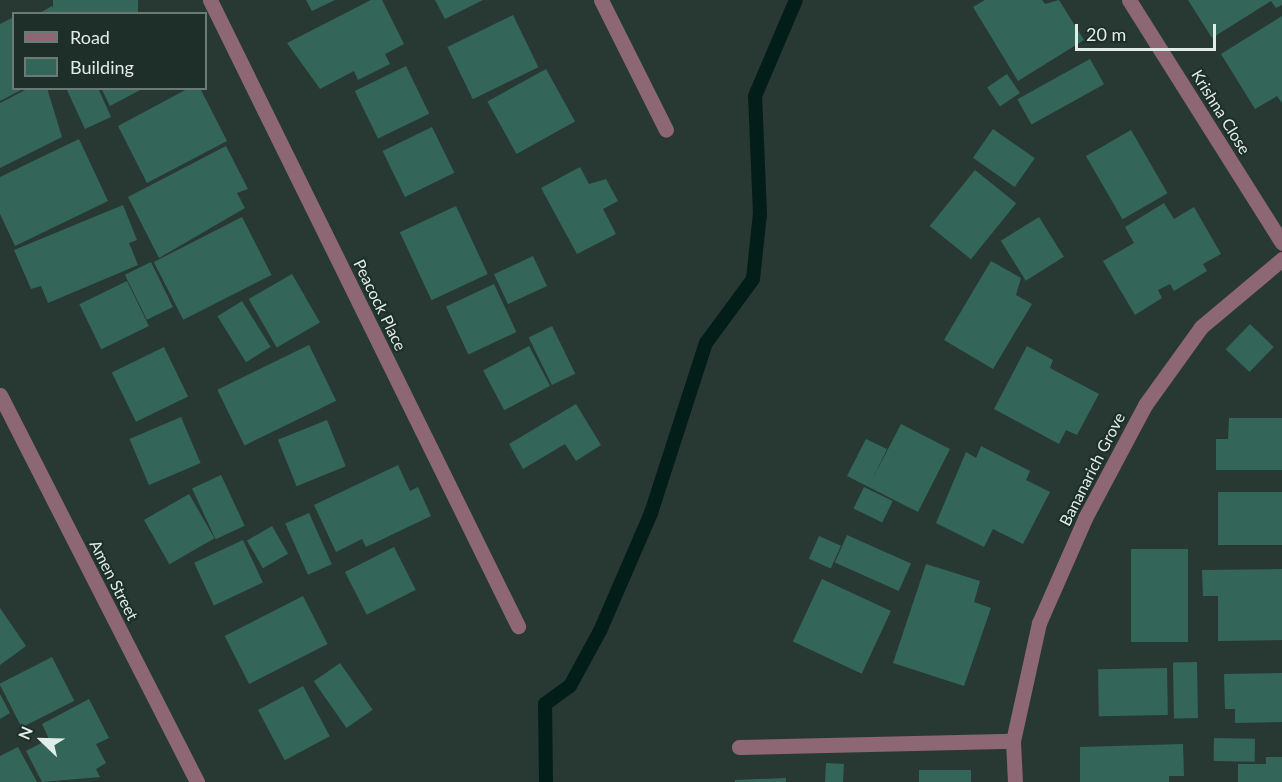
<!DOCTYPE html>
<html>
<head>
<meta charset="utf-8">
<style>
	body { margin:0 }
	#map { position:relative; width:1282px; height:782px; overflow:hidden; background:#283934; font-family:Lato,sans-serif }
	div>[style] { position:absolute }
	.stream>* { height:14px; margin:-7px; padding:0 7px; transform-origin:7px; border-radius:7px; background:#031d18 }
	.building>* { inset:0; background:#346559; transform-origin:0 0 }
	.minor>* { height:15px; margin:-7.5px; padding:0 7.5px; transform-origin:7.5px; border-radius:7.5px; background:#8d6774 }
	span { translate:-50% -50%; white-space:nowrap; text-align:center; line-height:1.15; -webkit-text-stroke:4.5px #1e2f2a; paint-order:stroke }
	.street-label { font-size:16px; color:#e1ebe8 }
	.legend { position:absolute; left:12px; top:12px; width:195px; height:78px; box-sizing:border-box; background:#1e2f2a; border:2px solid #6c7a76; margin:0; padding:8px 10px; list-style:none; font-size:18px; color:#e1ebe8 }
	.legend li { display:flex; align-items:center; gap:12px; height:30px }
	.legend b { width:30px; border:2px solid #6c7a76 }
	.north { position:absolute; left:12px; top:710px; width:60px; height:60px; -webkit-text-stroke:4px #1e2f2a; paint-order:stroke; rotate:293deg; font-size:16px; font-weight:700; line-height:24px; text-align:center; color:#e1ebe8 }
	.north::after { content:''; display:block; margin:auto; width:21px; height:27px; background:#e1ebe8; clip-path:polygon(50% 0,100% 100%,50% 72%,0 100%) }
	.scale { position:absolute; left:1075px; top:24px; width:141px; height:27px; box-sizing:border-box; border:3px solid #e1ebe8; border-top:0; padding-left:8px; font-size:18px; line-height:21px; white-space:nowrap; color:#e1ebe8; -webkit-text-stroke:4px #1e2f2a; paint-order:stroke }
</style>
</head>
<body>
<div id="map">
	<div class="stream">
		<i style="left:546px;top:782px;width:78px;rotate:-90.7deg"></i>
		<i style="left:545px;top:704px;width:31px;rotate:-36deg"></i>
		<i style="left:570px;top:686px;width:63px;rotate:-61.4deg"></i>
		<i style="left:600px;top:631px;width:129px;rotate:-66.6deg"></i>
		<i style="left:651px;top:513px;width:179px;rotate:-72.1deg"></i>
		<i style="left:706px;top:343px;width:79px;rotate:-53.7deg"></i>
		<i style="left:753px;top:279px;width:65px;rotate:-83.9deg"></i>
		<i style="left:760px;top:214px;width:118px;rotate:-92.4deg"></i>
		<i style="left:755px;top:96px;width:104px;rotate:-66.9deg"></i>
	</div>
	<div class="building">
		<i style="left:53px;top:0;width:85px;height:15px"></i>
		<i style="clip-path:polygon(306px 0,335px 0,312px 11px)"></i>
		<i style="clip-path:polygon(371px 0,382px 0,404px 44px,385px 54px,390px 64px,358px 80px,354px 71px,320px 89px,287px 43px)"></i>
		<i style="clip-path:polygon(435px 0,483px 0,445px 19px)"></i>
		<i style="clip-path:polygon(985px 0,1042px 0,1045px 4px,1059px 0,1084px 40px,1018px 81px,973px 7px)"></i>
		<i style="clip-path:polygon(1188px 0,1282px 0,1282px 5px,1276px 8px,1271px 1px,1212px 38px)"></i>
		<i style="clip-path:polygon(52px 6px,56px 14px,38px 14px)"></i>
		<i style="left:513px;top:15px;width:58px;height:73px;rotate:64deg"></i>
		<i style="clip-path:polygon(1282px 16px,1282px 103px,1277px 96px,1255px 109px,1221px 54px)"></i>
		<i style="clip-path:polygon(14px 17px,14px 88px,25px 88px,0 101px,0 24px)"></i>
		<i style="left:1090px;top:59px;width:29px;height:83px;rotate:61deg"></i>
		<i style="left:406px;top:66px;width:53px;height:57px;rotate:64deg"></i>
		<i style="left:546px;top:69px;width:60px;height:67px;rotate:61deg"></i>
		<i style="left:1007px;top:74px;width:23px;height:24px;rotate:56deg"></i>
		<i style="clip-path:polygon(29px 88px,47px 88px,62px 137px,0 168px,0 103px)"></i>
		<i style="clip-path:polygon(66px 88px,98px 88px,111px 117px,85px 129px)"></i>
		<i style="clip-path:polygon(101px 88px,144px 88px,110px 106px)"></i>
		<i style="clip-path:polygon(189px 88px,200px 88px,227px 141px,147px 183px,118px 126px)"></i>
		<i style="left:432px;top:127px;width:51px;height:55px;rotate:64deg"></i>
		<i style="left:993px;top:129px;width:51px;height:35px;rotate:35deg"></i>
		<i style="left:1131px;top:130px;width:73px;height:52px;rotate:60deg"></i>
		<i style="clip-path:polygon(79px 139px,108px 201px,15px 246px,0 214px,0 177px)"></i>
		<i style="clip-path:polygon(226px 146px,248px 189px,237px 193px,245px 208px,159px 258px,128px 197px)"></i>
		<i style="clip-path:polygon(580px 167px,589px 184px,606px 179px,618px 201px,603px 209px,616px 234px,577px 254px,541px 188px)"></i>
		<i style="left:975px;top:170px;width:53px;height:72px;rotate:39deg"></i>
		<i style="clip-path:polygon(1164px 203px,1174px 219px,1194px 207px,1221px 254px,1203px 264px,1207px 271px,1174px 291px,1170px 284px,1158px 290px,1162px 298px,1135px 315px,1103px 261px,1134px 243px,1125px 227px)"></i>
		<i style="clip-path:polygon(123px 205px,137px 240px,129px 243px,138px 265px,48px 303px,41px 286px,31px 289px,14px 250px)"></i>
		<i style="left:456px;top:206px;width:75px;height:62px;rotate:65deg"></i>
		<i style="left:242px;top:217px;width:65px;height:99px;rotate:63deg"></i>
		<i style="left:1039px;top:217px;width:47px;height:45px;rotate:58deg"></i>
		<i style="left:533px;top:256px;width:33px;height:43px;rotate:65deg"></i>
		<i style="clip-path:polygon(991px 261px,1021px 278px,1016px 295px,1032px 304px,993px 369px,944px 340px)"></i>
		<i style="left:151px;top:262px;width:50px;height:29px;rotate:64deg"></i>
		<i style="left:292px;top:274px;width:56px;height:50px;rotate:60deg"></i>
		<i style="left:127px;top:281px;width:50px;height:53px;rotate:64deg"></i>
		<i style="left:494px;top:284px;width:53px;height:53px;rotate:65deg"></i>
		<i style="left:242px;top:301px;width:54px;height:29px;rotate:58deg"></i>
		<i style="left:1250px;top:324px;width:33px;height:35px;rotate:44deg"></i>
		<i style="left:552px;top:326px;width:53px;height:26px;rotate:64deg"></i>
		<i style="left:309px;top:345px;width:62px;height:102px;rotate:64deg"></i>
		<i style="left:529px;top:346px;width:45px;height:52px;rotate:62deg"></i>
		<i style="clip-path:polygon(1027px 346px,1053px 360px,1050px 368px,1099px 394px,1077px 435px,1066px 430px,1059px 444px,994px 409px)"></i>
		<i style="left:164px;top:347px;width:55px;height:58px;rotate:64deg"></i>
		<i style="clip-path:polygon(576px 404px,601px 445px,576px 461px,565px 444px,523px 469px,509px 444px)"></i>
		<i style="left:181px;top:417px;width:50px;height:56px;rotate:67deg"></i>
		<i style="clip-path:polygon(1229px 418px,1282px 418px,1282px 470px,1216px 470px,1216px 439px,1228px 439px)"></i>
		<i style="left:327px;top:420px;width:50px;height:53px;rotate:68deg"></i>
		<i style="clip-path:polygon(901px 424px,950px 449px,918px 512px,847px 476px,866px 439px,887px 449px,872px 480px)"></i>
		<i style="clip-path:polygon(981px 446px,1030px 471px,1026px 480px,1050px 492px,1023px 544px,993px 529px,984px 547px,936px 523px,966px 452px,976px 458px)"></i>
		<i style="clip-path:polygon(398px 465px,410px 491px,418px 487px,431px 516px,366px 547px,362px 539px,336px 552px,314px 505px)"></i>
		<i style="left:221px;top:475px;width:56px;height:32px;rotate:65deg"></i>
		<i style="left:864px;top:487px;width:32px;height:24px;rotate:26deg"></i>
		<i style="left:1218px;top:492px;width:64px;height:53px"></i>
		<i style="left:189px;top:494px;width:51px;height:52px;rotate:60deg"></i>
		<i style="left:309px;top:513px;width:56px;height:26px;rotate:66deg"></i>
		<i style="left:272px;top:526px;width:32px;height:29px;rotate:60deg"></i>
		<i style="left:847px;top:535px;width:70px;height:30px;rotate:24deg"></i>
		<i style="left:819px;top:536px;width:24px;height:25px;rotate:24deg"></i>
		<i style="left:243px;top:540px;width:47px;height:54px;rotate:65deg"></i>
		<i style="left:394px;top:547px;width:48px;height:55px;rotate:63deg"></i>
		<i style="left:1131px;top:549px;width:57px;height:93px"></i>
		<i style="clip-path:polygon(926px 564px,980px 581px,974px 602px,991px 608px,964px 686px,893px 663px)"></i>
		<i style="clip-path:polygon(1282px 569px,1282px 640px,1218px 641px,1218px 596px,1203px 596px,1202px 570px)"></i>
		<i style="left:822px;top:579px;width:76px;height:69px;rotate:25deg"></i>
		<i style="left:303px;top:596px;width:54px;height:88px;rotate:63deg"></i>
		<i style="clip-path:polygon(0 608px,26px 646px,0 665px)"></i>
		<i style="left:52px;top:657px;width:49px;height:59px;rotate:63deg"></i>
		<i style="left:1197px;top:662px;width:56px;height:24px;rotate:89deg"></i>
		<i style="left:340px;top:663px;width:57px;height:32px;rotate:55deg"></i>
		<i style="left:1167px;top:668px;width:47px;height:69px;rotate:89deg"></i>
		<i style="clip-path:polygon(1282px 673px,1282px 722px,1235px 723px,1235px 709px,1225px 709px,1224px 674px)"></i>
		<i style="left:303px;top:686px;width:57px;height:51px;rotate:62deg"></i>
		<i style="clip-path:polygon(0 694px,10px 713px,0 719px)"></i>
		<i style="clip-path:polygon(89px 699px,109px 738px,96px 744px,106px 763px,96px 769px,100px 777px,42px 782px,26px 751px,49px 739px,42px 724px)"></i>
		<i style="left:1214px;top:738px;width:41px;height:23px;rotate:1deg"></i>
		<i style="clip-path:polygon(1183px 744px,1184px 776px,1169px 776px,1169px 782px,1080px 782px,1080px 747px)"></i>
		<i style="clip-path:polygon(18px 747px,37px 782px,0 782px,0 756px)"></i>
		<i style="clip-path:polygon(1266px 757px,1282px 757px,1282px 782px,1238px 782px,1238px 764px,1266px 764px)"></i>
		<i style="left:826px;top:763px;width:18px;height:19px;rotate:3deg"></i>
		<i style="left:919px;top:770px;width:52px;height:12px"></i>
		<i style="clip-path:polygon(786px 778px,786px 782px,735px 782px,735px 780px)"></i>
	</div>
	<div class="minor">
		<i style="left:210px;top:0;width:698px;rotate:63.8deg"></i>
		<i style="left:601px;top:0;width:145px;rotate:63.4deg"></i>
		<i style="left:1129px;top:0;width:287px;rotate:57.8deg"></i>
		<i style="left:0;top:395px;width:434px;rotate:63deg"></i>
		<i style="left:739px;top:747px;width:274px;rotate:-1.3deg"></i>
		<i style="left:1015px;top:782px;width:41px;rotate:-92.8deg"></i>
		<i style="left:1013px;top:741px;width:121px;rotate:-77.6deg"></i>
		<i style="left:1039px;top:623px;width:115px;rotate:-66.3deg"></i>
		<i style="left:1085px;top:518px;width:128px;rotate:-62deg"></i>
		<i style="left:1145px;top:405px;width:96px;rotate:-54.3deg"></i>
		<i style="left:1201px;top:327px;width:106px;rotate:-40deg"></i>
	</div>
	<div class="street-label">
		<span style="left:1221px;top:112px;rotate:58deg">Krishna Close</span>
		<span style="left:380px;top:305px;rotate:64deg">Peacock Place</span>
		<span style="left:1092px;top:469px;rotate:-63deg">Bananarich Grove</span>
		<span style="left:114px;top:580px;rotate:63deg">Amen Street</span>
	</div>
	<ul class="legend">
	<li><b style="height:8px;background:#8d6774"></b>Road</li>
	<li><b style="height:16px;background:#346559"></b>Building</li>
	</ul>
	<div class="north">N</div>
	<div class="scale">20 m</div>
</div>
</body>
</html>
